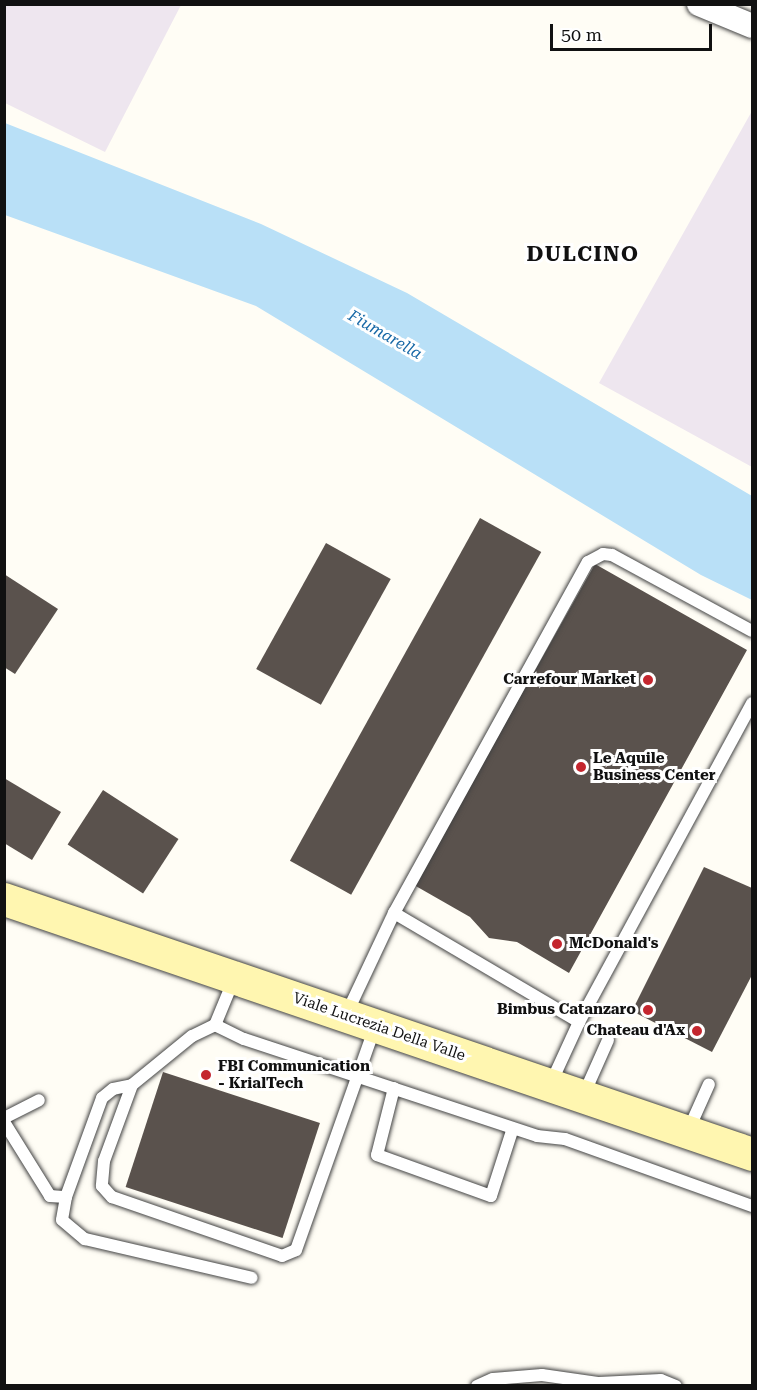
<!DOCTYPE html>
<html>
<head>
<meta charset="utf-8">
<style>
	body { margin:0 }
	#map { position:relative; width:757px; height:1390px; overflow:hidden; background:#fffdf5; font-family:"Roboto Serif",serif }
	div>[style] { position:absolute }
	.industrial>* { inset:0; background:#eee6ef }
	.water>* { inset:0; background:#b9e0f7 }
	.building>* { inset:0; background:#5a524d; transform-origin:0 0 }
	.roads { filter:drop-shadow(0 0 2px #444) drop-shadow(0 0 2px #444) }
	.service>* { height:12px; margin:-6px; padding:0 6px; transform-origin:6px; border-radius:6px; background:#fff }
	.minor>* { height:24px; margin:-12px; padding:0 12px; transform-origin:12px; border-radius:12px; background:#fff }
	.secondary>* { height:33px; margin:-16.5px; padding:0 16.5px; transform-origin:16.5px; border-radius:16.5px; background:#fff6b0 }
	.dots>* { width:16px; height:16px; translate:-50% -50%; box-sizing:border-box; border:3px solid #fff; border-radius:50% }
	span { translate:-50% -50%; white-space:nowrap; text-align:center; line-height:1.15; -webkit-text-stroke:6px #fff; paint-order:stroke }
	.poi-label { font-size:15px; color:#111; font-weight:700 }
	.right { translate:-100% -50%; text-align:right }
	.left { translate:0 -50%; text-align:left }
	.street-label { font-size:15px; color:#111 }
	.water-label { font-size:16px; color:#1768a6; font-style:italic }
	.district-label { font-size:21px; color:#111; font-weight:700; letter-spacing:1.5px }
	.frame { position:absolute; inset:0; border:6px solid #111; pointer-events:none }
	.scale { position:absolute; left:550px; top:24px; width:162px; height:27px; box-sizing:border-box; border:3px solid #111; border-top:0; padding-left:8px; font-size:18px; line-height:21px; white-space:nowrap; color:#111; -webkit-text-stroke:4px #fff; paint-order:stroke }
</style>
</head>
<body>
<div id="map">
	<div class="industrial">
		<i style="clip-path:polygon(4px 5px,181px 5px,105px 152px,5px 103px)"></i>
		<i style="clip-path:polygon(752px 111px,752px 467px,599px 383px)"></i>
	</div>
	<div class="water">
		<i style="clip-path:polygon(5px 123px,261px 224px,407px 293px,752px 496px,752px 600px,701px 575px,256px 306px,5px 215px)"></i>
	</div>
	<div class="building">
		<i style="left:480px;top:518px;width:70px;height:392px;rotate:29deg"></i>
		<i style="left:326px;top:543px;width:74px;height:144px;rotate:29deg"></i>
		<i style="clip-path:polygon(595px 564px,747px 650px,569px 973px,517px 942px,489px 938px,470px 917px,414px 885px)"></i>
		<i style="clip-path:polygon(4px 574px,58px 609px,15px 674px,4px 667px)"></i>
		<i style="clip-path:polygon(4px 778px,61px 812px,32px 860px,4px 843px)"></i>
		<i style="left:103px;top:790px;width:90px;height:65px;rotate:33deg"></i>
		<i style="clip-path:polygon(704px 867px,752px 888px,752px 975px,712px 1052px,632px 1011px)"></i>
		<i style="left:163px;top:1072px;width:165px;height:121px;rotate:18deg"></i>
	</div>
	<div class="roads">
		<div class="service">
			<i style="left:394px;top:913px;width:215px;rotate:30.5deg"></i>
			<i style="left:234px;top:979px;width:50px;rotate:112.4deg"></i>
			<i style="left:215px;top:1025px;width:25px;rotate:154deg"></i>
			<i style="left:192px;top:1036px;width:77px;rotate:140.8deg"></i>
			<i style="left:132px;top:1085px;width:81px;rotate:110.2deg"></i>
			<i style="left:104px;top:1161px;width:25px;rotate:95deg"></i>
			<i style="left:102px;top:1186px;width:15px;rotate:48deg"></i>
			<i style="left:112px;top:1197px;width:180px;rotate:19.1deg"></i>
			<i style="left:282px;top:1256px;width:15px;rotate:-23deg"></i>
			<i style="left:296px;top:1250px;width:237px;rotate:-70.5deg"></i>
			<i style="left:346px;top:1015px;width:113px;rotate:-64.8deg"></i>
			<i style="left:394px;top:913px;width:401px;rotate:-61.1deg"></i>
			<i style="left:588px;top:562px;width:17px;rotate:-28deg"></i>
			<i style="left:603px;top:554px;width:9px;rotate:6deg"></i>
			<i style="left:612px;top:555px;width:159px;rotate:28.5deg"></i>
			<i style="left:215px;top:1025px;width:32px;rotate:26deg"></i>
			<i style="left:244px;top:1039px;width:309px;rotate:18.3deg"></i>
			<i style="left:537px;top:1136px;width:28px;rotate:6deg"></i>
			<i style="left:565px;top:1139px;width:199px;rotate:19.7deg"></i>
			<i style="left:551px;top:1083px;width:67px;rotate:-65.3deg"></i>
			<i style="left:579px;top:1022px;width:363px;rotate:-61.5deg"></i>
			<i style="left:132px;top:1085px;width:19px;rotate:168deg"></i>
			<i style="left:113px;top:1089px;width:14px;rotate:141deg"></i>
			<i style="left:102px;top:1098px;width:105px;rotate:110deg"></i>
			<i style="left:66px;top:1197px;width:23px;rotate:100deg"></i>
			<i style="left:62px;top:1220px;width:30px;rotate:40deg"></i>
			<i style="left:85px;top:1239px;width:171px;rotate:13.1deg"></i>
			<i style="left:394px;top:1088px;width:69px;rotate:104.2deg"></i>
			<i style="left:377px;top:1155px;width:121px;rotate:19.8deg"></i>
			<i style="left:491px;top:1196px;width:71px;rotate:-72.1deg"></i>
			<i style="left:584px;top:1094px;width:59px;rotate:-66deg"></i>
			<i style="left:4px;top:1118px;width:39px;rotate:-27deg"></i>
			<i style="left:4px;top:1122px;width:87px;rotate:58.1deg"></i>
			<i style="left:50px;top:1196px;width:16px;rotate:4deg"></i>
			<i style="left:688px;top:1131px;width:51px;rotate:-65.9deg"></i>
			<i style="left:477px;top:1386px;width:17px;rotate:-24deg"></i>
			<i style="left:493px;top:1379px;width:49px;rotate:-4.7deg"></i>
			<i style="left:542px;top:1375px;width:58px;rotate:8deg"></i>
			<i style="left:599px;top:1383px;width:62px;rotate:-2.8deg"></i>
			<i style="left:661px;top:1380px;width:16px;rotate:22deg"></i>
		</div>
		<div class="minor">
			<i style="left:699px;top:4px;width:57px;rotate:22.5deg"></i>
		</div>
		<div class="secondary">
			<i style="left:4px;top:899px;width:790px;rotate:18.82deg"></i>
		</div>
	</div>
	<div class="dots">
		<i style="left:648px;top:680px;background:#c4262e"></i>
		<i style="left:581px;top:767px;background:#c4262e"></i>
		<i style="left:557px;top:944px;background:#c4262e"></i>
		<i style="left:648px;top:1010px;background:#c4262e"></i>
		<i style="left:697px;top:1031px;background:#c4262e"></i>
		<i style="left:206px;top:1075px;background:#c4262e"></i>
	</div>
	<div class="poi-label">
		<span class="right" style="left:636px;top:680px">Carrefour Market</span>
		<span class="left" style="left:593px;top:767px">Le Aquile<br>Business Center</span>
		<span class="left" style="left:569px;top:944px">McDonald's</span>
		<span class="right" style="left:636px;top:1010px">Bimbus Catanzaro</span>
		<span class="right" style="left:685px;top:1031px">Chateau d'Ax</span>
		<span class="left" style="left:218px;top:1075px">FBI Communication<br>- KrialTech</span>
	</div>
	<div class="street-label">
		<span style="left:379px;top:1027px;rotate:19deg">Viale Lucrezia Della Valle</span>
	</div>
	<div class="water-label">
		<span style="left:385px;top:335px;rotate:30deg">Fiumarella</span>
	</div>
	<div class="district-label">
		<span style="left:583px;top:254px">DULCINO</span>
	</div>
	<div class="frame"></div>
	<div class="scale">50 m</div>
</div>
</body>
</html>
